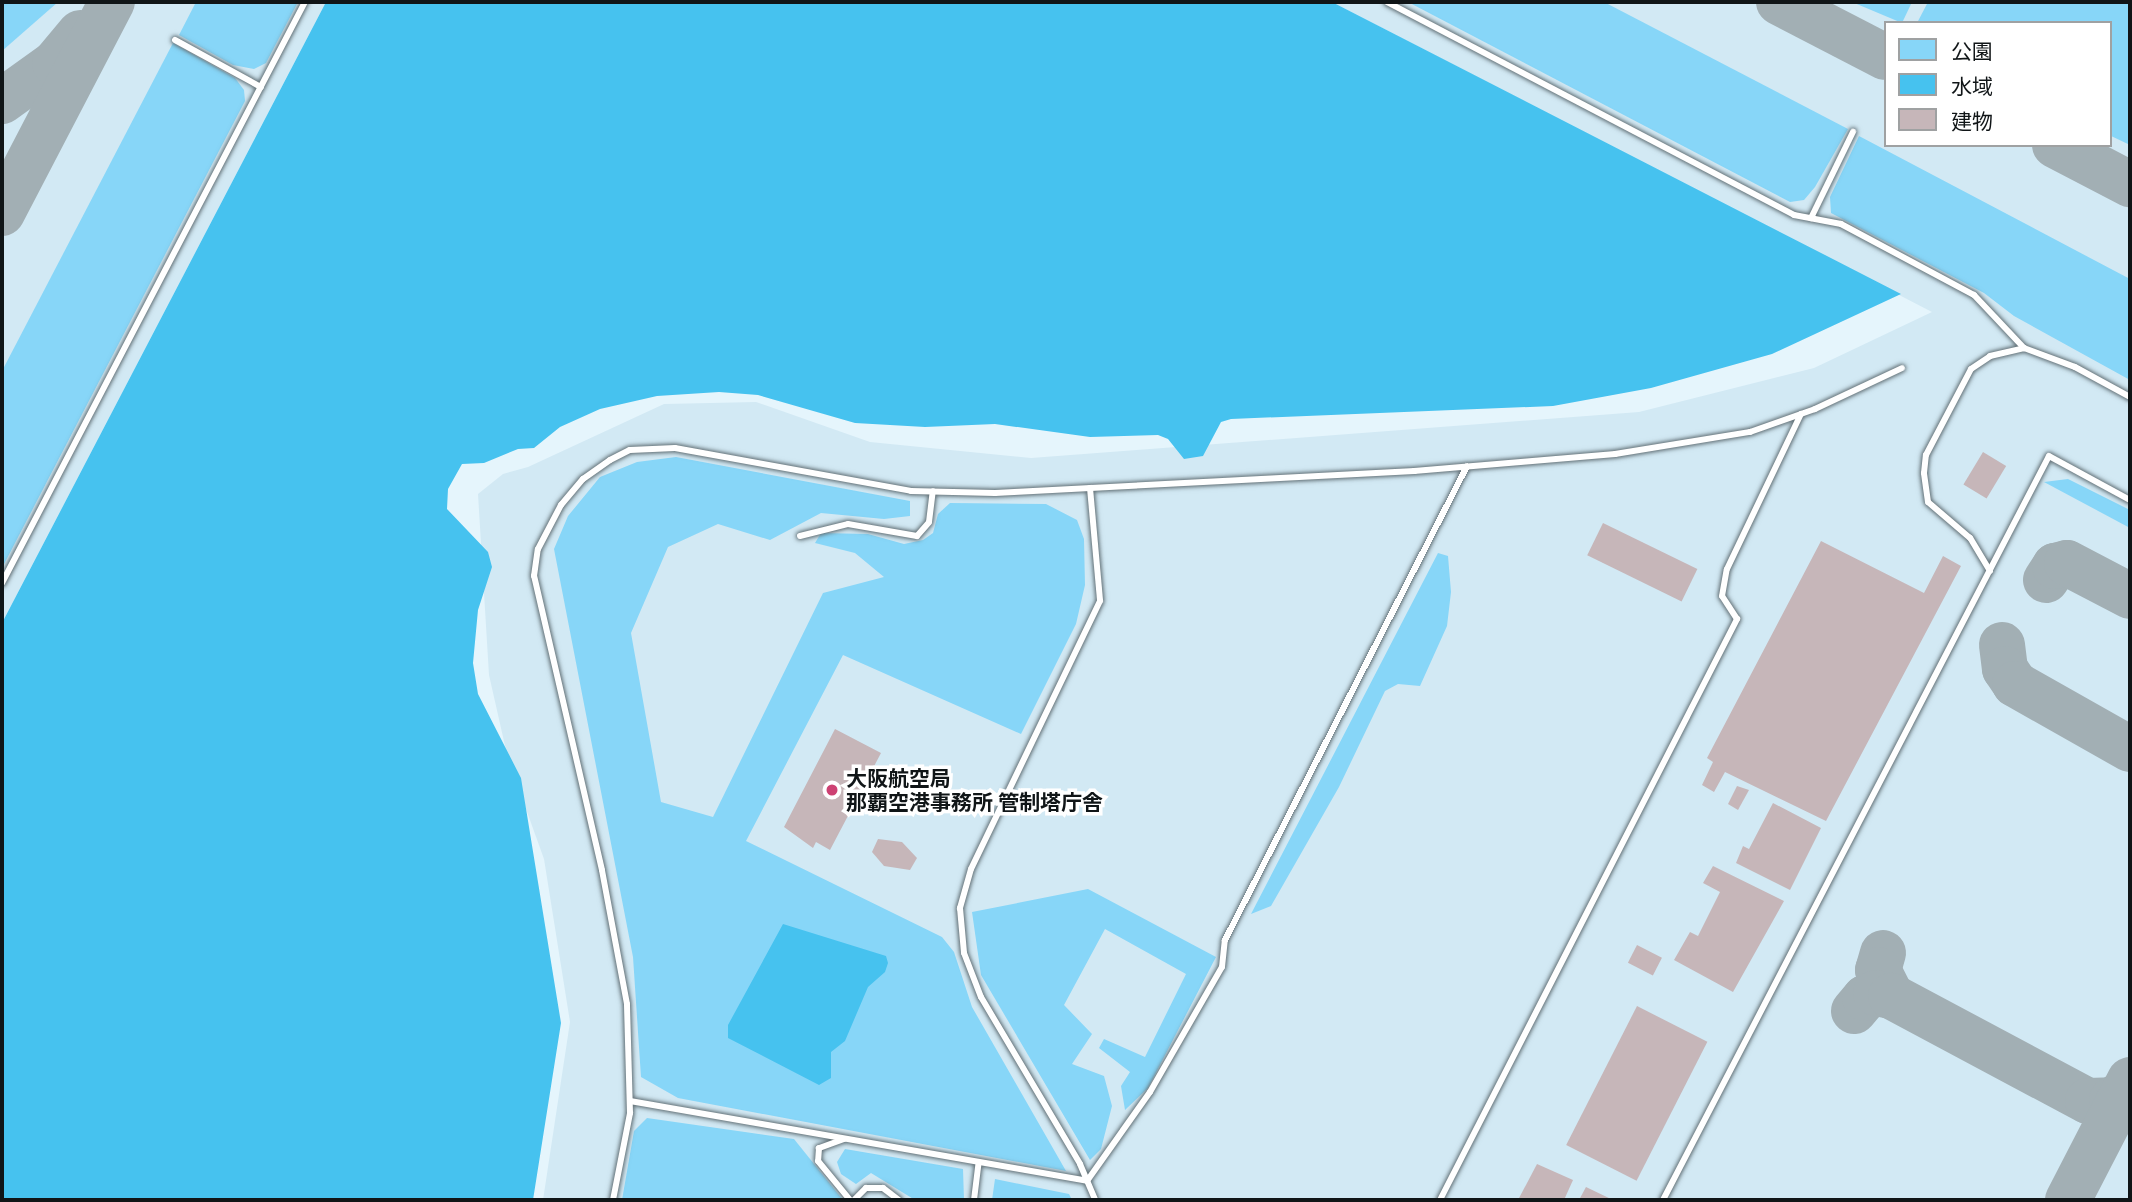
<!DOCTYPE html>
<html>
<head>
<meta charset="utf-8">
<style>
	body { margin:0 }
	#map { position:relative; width:2132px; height:1202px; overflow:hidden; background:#e5f5fc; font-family:Lato,"Noto Sans JP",sans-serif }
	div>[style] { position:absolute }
	.built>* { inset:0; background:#d2e9f4 }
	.green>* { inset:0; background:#87d6f8 }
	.water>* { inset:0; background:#46c2ef }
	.taxiway>* { height:46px; margin:-23px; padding:0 23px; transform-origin:23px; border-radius:23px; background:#a2afb4 }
	.building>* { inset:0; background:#c6b6b9; transform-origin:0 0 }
	.roads { filter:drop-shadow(0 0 2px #637177) drop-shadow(0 0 2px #637177) }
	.lane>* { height:6px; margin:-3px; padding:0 3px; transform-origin:3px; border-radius:3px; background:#fff }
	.dots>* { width:19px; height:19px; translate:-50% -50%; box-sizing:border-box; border:4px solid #fff; border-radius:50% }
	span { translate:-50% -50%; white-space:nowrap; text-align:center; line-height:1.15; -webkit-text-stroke:7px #fff; paint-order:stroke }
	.poi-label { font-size:21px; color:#101517; font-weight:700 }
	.left { translate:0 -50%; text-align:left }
	.frame { position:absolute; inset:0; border:4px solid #101517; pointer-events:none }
	.legend { position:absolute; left:1884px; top:21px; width:228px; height:126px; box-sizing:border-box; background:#fff; border:2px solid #9fa1a2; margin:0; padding:9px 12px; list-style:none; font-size:21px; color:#101517 }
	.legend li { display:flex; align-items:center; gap:14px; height:35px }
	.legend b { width:35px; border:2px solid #9fa1a2 }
</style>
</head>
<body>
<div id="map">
	<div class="built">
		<i style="clip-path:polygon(2px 2px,326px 2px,2px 623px)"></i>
		<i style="clip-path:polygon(evenodd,1332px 2px,2130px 2px,2130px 1200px,543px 1200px,570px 1022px,544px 859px,508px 759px,489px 675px,478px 494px,503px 474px,528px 467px,664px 404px,756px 402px,870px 442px,1031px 458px,1639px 412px,1814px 368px,1932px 312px,1332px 2px,1885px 23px,2109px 23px,2109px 145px,1885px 145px,1885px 23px)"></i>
	</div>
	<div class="green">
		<i style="clip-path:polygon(2px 2px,58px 2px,2px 51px)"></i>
		<i style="clip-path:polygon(196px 2px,298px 2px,266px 63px,254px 69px,233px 65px,179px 35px)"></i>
		<i style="clip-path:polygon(1408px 2px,1604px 2px,1848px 129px,1815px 187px,1804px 200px,1790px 202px)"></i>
		<i style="clip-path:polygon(1852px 2px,1912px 2px,1902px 23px)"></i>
		<i style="clip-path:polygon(1928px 2px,2130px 2px,2130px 145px,2109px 135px,2109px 23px,1917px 23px)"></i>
		<i style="clip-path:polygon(173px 43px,235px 78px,244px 90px,245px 101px,2px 568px,2px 371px)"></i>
		<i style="clip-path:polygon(1859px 136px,2130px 279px,2130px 380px,2014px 316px,1984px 293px,1831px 213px,1830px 197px)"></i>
		<i style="clip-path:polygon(676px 457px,910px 501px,910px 516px,884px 519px,821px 513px,770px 540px,718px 524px,668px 547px,631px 633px,661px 802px,713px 817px,823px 593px,884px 577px,855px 553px,815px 543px,821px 533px,868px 534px,904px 544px,923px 540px,933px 533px,938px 514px,950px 503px,1046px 504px,1077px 520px,1084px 539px,1085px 585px,1076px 624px,1021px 734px,843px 655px,746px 841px,942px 937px,954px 952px,972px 1007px,1066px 1171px,678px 1098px,641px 1077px,633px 957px,554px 549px,568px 516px,600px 477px,637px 462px)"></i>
		<i style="clip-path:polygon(2068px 479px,2130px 510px,2130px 528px,2044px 482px)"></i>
		<i style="clip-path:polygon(1438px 553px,1448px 556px,1451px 592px,1447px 626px,1420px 686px,1398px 684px,1385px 691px,1339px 787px,1271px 906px,1251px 914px)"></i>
		<i style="clip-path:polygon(1088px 889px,1216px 957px,1148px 1088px,1125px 1110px,1121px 1086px,1130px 1072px,1099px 1048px,1104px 1039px,1145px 1057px,1186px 974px,1105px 929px,1064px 1005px,1092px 1034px,1072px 1064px,1104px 1076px,1112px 1106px,1101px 1149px,1090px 1160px,981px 975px,972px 912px)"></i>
		<i style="clip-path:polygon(647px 1118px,794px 1139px,843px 1200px,622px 1200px,634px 1131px)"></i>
		<i style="clip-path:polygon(845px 1149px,963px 1169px,964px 1200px,915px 1200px,871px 1173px,856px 1184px,841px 1174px,837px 1162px)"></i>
		<i style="clip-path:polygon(995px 1179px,1069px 1194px,1072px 1200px,992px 1200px)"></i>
	</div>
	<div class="water">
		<i style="clip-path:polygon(326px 2px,1332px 2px,1901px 294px,1772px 354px,1651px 388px,1553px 406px,1231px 419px,1221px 422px,1203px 456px,1184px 459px,1168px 439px,1158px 435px,1090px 437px,995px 424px,925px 427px,855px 423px,758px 395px,719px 392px,657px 396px,600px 409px,560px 427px,534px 448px,518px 449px,484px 463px,462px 464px,448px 489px,447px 509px,488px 552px,492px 567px,478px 610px,473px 663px,478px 694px,521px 778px,561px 1023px,533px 1200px,2px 1200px,2px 623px)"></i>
		<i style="clip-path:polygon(783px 924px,886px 956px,888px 963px,885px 972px,868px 987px,845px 1041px,831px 1052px,831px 1078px,819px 1085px,728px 1038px,728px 1025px)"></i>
	</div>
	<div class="taxiway">
		<i style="left:1779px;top:2px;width:119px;rotate:27.4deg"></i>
		<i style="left:2px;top:101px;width:65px;rotate:-35.6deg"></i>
		<i style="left:55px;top:63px;width:39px;rotate:-50deg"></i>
		<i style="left:2055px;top:145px;width:85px;rotate:27.5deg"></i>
		<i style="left:2px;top:213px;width:238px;rotate:-62.5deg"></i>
		<i style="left:2046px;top:580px;width:17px;rotate:-57deg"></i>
		<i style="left:2055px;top:566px;width:12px;rotate:-14deg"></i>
		<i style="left:2067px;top:563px;width:71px;rotate:27.6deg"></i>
		<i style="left:2002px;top:645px;width:24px;rotate:83deg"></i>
		<i style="left:2005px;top:669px;width:18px;rotate:56deg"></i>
		<i style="left:2015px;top:684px;width:132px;rotate:29.5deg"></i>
		<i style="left:1883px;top:953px;width:18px;rotate:106deg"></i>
		<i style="left:1878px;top:970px;width:29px;rotate:63deg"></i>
		<i style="left:1854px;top:1011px;width:17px;rotate:-50deg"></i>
		<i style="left:1865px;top:998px;width:12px;rotate:-24deg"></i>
		<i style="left:1876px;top:993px;width:15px;rotate:11deg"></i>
		<i style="left:1891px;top:996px;width:223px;rotate:28.1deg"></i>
		<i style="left:2088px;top:1101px;width:24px;rotate:-2deg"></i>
		<i style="left:2112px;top:1100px;width:13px;rotate:-32deg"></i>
		<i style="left:2068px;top:1200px;width:135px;rotate:-62.7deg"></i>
	</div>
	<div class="building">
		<i style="left:1983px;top:452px;width:27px;height:38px;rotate:31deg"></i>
		<i style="left:1603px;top:523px;width:105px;height:36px;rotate:26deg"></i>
		<i style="clip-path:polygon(1821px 541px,1924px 593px,1943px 556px,1961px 566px,1826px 821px,1725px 772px,1714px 792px,1702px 785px,1713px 762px,1707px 758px)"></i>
		<i style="clip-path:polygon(835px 729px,881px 753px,830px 850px,816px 842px,813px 848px,784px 827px)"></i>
		<i style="clip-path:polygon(1737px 786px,1749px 790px,1738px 810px,1728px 804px)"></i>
		<i style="clip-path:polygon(1773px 803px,1821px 828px,1790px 890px,1736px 863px,1743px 846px,1749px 849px)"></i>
		<i style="clip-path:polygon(878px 839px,902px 842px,917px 858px,910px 870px,884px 866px,872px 852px)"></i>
		<i style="clip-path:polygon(1713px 866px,1784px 901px,1733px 992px,1674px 960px,1690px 932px,1698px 936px,1720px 892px,1703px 883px)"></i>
		<i style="left:1637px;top:945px;width:28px;height:20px;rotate:27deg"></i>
		<i style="left:1637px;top:1006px;width:79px;height:156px;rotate:27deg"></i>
		<i style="clip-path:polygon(1537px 1164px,1573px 1180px,1564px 1200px,1518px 1200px)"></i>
		<i style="clip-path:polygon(1586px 1187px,1613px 1200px,1579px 1200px)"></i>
	</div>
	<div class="roads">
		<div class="lane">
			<i style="left:1387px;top:2px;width:459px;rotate:27.6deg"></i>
			<i style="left:1794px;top:215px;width:48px;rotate:10.8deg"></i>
			<i style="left:1841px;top:224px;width:151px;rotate:28.1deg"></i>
			<i style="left:1974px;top:295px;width:73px;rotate:46.7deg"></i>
			<i style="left:175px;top:40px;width:98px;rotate:28.7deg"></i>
			<i style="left:1811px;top:218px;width:96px;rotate:-64deg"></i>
			<i style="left:1090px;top:488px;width:113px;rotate:84.9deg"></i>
			<i style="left:1100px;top:601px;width:297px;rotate:115.7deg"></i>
			<i style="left:971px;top:869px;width:41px;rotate:105.8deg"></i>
			<i style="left:960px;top:908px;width:45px;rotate:84.9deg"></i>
			<i style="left:964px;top:953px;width:47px;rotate:68.9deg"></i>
			<i style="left:981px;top:997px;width:194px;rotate:59.3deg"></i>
			<i style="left:1080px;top:1164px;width:39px;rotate:67deg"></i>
			<i style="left:800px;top:536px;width:49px;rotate:-14deg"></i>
			<i style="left:848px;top:524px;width:70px;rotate:9.9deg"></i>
			<i style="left:917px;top:536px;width:18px;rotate:-49deg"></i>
			<i style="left:929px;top:522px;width:31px;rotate:-83deg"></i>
			<i style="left:1990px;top:571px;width:39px;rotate:-121deg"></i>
			<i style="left:1970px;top:538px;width:55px;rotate:-139.4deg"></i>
			<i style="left:1928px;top:502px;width:29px;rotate:-98deg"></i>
			<i style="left:1924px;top:473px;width:18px;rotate:-84deg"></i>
			<i style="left:1926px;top:455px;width:97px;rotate:-62.4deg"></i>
			<i style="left:1971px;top:369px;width:23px;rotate:-34deg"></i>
			<i style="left:1990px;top:356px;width:35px;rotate:-13deg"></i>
			<i style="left:2024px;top:348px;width:54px;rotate:20.4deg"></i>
			<i style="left:2075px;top:367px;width:63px;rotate:28.6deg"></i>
			<i style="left:2px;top:583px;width:655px;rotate:-62.46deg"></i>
			<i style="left:630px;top:1101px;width:464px;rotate:9.9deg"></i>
			<i style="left:1087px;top:1181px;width:109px;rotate:-54.7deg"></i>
			<i style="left:1150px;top:1092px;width:144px;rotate:-60.1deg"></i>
			<i style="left:1222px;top:967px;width:27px;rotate:-84deg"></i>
			<i style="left:1225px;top:940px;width:532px;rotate:-62.95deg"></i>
			<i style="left:844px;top:1139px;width:27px;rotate:160deg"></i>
			<i style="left:819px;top:1148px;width:13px;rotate:94deg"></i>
			<i style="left:818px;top:1161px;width:50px;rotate:50.6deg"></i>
			<i style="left:613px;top:1200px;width:89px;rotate:-78.9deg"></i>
			<i style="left:630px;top:1113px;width:109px;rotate:-91.6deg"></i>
			<i style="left:627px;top:1004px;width:136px;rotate:-100.6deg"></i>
			<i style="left:602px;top:870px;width:302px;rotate:-103deg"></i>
			<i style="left:534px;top:576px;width:27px;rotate:-82deg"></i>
			<i style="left:538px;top:549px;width:50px;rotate:-62.4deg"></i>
			<i style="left:561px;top:505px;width:34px;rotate:-50deg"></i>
			<i style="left:583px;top:479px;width:33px;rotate:-35deg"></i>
			<i style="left:610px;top:460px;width:22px;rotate:-27deg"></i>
			<i style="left:630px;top:450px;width:45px;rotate:-2.5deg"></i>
			<i style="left:675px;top:448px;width:240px;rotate:10.3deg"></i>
			<i style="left:911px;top:491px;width:84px;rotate:1.4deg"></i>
			<i style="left:995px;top:493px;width:420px;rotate:-3deg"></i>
			<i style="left:1414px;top:471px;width:202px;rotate:-4.8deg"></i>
			<i style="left:1615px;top:454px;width:137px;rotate:-9.3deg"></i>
			<i style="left:1750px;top:432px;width:69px;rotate:-19.5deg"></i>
			<i style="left:1815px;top:409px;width:96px;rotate:-25.2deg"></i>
			<i style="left:854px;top:1200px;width:17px;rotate:-45deg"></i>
			<i style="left:866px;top:1188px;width:17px"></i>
			<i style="left:883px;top:1188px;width:20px;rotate:37deg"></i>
			<i style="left:974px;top:1200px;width:38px;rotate:-83deg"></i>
			<i style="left:1440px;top:1200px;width:653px;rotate:-62.92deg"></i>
			<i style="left:1737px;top:619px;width:27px;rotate:-123deg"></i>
			<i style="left:1722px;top:596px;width:27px;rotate:-80deg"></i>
			<i style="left:1727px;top:569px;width:172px;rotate:-64.5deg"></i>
			<i style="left:1663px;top:1200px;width:838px;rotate:-62.58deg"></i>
			<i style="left:2049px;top:456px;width:92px;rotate:28.5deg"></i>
		</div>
	</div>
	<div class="dots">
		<i style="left:832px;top:790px;background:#cd4173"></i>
	</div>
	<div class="poi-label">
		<span class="left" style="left:846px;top:790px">大阪航空局<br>那覇空港事務所 管制塔庁舎</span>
	</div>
	<div class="frame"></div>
	<ul class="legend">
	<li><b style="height:19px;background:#87d6f8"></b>公園</li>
	<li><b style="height:19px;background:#46c2ef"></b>水域</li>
	<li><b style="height:19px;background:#c6b6b9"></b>建物</li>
	</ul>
</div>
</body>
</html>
